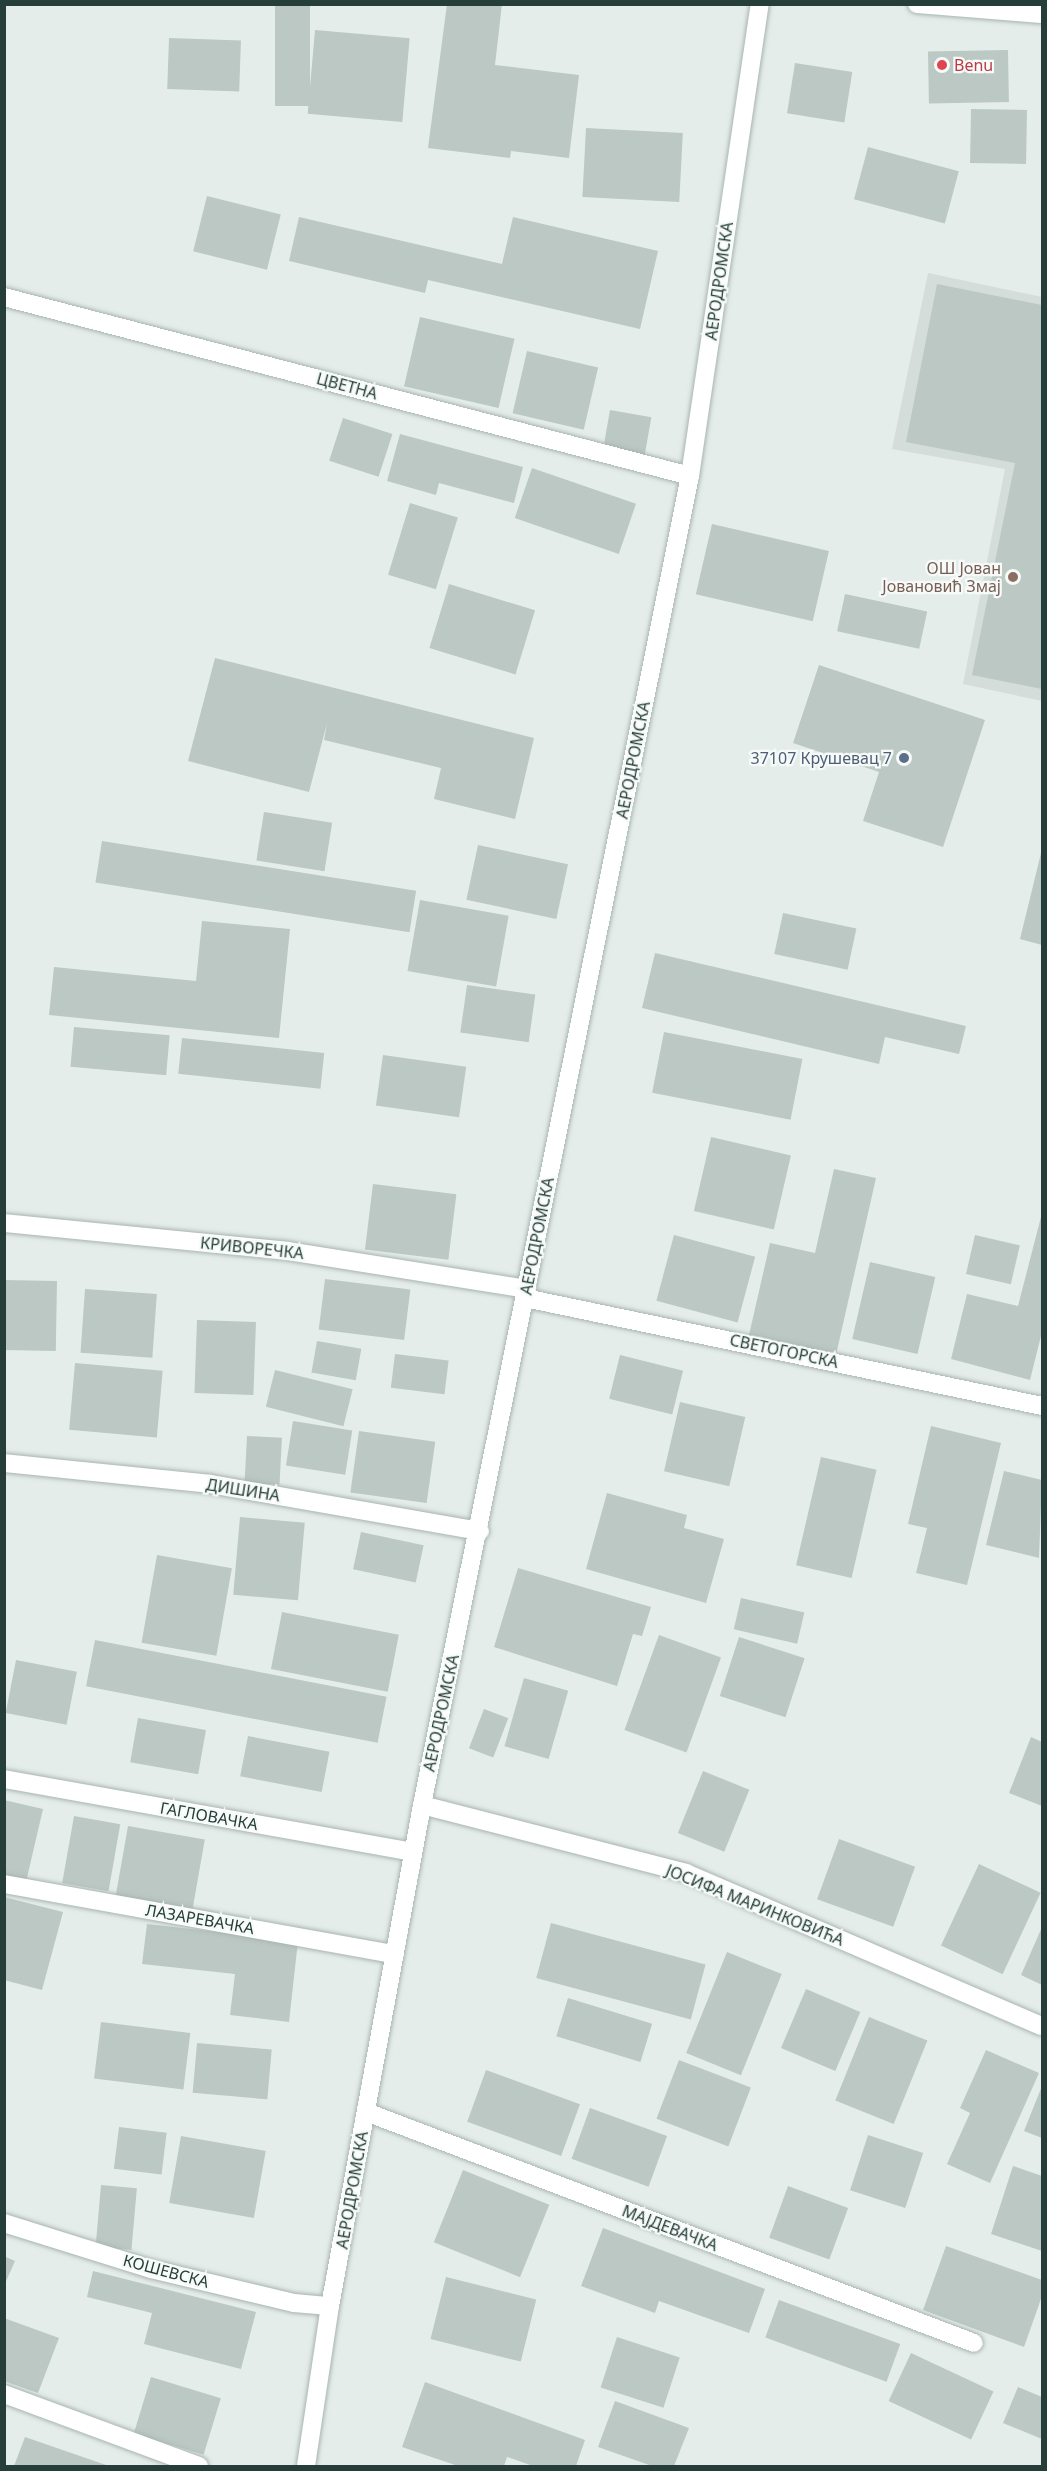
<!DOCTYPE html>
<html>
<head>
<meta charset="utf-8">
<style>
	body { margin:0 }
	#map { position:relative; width:1047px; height:2471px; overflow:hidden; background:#e5edea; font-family:"Noto Sans",sans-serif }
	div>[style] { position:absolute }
	.built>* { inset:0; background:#d4ddd9 }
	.building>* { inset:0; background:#bbc8c3; transform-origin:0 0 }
	.roads { filter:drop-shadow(0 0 2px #a8b5b1) drop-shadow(0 0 2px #a8b5b1) }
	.service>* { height:18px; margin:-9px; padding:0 9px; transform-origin:9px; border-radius:9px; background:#fff }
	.minor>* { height:18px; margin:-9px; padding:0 9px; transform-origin:9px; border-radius:9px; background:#fff }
	.tertiary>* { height:18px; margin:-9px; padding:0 9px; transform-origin:9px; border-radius:9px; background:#fff }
	.dots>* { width:16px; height:16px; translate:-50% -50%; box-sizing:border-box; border:3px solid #f6faf8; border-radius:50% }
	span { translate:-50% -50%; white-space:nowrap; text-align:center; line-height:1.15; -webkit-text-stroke:4.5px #f6faf8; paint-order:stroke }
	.health-label { font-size:16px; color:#be3a42 }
	.left { translate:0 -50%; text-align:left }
	.street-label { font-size:16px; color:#263e39 }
	.education-label { font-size:16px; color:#785e54 }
	.right { translate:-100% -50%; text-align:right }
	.service-label { font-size:16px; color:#4e5e75 }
	.frame { position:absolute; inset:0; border:6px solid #263e39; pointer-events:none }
</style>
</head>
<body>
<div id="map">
	<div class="built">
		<i style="clip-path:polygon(928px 273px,1042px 297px,1042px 701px,963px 684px,1005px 469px,892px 449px)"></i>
	</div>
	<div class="building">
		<i style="left:275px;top:4px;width:35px;height:102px"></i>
		<i style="clip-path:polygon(447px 4px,502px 4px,495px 65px,579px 75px,569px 158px,511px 151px,510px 158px,428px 148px)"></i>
		<i style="left:315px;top:30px;width:95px;height:84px;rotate:5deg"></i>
		<i style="left:169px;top:38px;width:72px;height:51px;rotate:2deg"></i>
		<i style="left:1008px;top:50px;width:52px;height:80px;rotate:89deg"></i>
		<i style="left:795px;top:63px;width:58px;height:51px;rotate:9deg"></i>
		<i style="left:971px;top:109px;width:56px;height:54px;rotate:1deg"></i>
		<i style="left:586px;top:128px;width:97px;height:69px;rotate:3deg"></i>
		<i style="left:868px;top:147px;width:94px;height:54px;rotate:15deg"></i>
		<i style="left:207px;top:196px;width:76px;height:57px;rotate:14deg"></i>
		<i style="clip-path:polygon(299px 217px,502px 264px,513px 217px,658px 251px,640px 329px,428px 280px,425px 293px,289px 261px)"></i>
		<i style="clip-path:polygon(937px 284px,1042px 305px,1042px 689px,972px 675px,1015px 463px,906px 442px)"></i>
		<i style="left:420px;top:317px;width:97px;height:71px;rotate:13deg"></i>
		<i style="left:527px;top:351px;width:73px;height:64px;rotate:13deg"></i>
		<i style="left:610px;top:410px;width:42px;height:38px;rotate:10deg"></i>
		<i style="left:343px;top:418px;width:52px;height:45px;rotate:18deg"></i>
		<i style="clip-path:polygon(400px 434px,523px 467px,514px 503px,439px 483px,436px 495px,387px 481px)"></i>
		<i style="left:532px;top:468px;width:110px;height:53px;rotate:19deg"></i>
		<i style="left:410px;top:503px;width:50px;height:75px;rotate:17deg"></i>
		<i style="left:712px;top:524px;width:120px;height:72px;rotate:13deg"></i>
		<i style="left:449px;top:584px;width:90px;height:67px;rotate:17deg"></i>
		<i style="left:845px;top:594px;width:84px;height:38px;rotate:12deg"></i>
		<i style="clip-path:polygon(215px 658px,534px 738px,515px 819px,434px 799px,441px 768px,324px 740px,327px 723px,309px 792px,188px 761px)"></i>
		<i style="clip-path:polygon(819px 665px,985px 720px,943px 847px,863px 821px,879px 772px,793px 743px)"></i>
		<i style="left:264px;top:812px;width:69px;height:49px;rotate:9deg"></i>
		<i style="left:102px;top:841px;width:318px;height:42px;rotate:9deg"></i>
		<i style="left:478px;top:845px;width:92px;height:56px;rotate:12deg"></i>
		<i style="clip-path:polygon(1042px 849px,1042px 945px,1020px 939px)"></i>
		<i style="left:420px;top:900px;width:90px;height:72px;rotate:10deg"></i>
		<i style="left:783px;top:913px;width:75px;height:42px;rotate:12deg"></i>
		<i style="clip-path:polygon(202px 921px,290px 929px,279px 1038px,49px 1015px,54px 967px,196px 981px)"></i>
		<i style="clip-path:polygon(655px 953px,966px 1026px,959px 1054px,885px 1037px,879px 1064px,642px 1008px)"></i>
		<i style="left:467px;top:985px;width:69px;height:48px;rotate:8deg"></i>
		<i style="left:74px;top:1027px;width:96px;height:40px;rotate:5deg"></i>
		<i style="left:664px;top:1032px;width:141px;height:62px;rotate:11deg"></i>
		<i style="left:182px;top:1038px;width:143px;height:36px;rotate:6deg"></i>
		<i style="left:383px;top:1055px;width:84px;height:51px;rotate:8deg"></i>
		<i style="left:711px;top:1137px;width:82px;height:76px;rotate:13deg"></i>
		<i style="clip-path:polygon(834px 1169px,876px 1178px,836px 1355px,749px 1335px,770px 1243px,815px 1253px)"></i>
		<i style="left:373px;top:1184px;width:84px;height:66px;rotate:7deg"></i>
		<i style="clip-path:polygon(1042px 1213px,1042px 1332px,1030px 1380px,951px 1359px,967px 1294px,1018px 1306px)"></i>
		<i style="left:674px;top:1235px;width:84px;height:68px;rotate:15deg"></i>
		<i style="left:975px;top:1235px;width:46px;height:40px;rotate:13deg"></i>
		<i style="left:870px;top:1262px;width:67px;height:79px;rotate:13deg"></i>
		<i style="left:325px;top:1279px;width:86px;height:51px;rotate:7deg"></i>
		<i style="left:4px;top:1280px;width:53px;height:70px;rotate:1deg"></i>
		<i style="left:85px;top:1289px;width:72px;height:64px;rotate:4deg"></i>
		<i style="left:197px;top:1320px;width:59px;height:73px;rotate:2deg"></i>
		<i style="left:317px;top:1341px;width:45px;height:32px;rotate:10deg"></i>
		<i style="left:395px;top:1354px;width:54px;height:34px;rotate:7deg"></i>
		<i style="left:620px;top:1355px;width:65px;height:45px;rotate:14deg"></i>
		<i style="left:75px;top:1363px;width:88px;height:67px;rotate:5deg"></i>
		<i style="left:275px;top:1370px;width:80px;height:38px;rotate:14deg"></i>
		<i style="left:680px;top:1402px;width:67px;height:71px;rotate:13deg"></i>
		<i style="left:293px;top:1421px;width:60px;height:45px;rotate:9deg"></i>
		<i style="clip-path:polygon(931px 1426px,1001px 1443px,967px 1585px,916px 1573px,927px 1528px,908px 1524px)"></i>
		<i style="left:359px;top:1431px;width:77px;height:62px;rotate:8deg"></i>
		<i style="left:247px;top:1436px;width:35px;height:47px;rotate:3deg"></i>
		<i style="left:821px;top:1457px;width:57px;height:111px;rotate:13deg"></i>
		<i style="clip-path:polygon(1004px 1471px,1042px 1480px,1039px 1558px,986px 1545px)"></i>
		<i style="clip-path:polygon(607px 1493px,687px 1515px,684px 1528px,724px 1539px,706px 1603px,586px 1569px)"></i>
		<i style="left:240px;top:1517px;width:65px;height:78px;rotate:5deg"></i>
		<i style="left:361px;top:1532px;width:64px;height:38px;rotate:12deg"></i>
		<i style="left:157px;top:1555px;width:76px;height:89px;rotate:10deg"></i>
		<i style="clip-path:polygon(518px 1568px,651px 1607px,642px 1636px,633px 1634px,617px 1686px,494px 1647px)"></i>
		<i style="left:741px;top:1598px;width:65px;height:32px;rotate:13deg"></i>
		<i style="left:282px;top:1612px;width:119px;height:58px;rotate:11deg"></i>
		<i style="left:659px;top:1635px;width:66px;height:101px;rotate:20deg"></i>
		<i style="left:739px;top:1637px;width:69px;height:62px;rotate:18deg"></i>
		<i style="left:95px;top:1640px;width:297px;height:47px;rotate:11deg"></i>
		<i style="left:16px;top:1660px;width:62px;height:54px;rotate:11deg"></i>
		<i style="left:524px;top:1678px;width:46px;height:71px;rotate:16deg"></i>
		<i style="left:484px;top:1709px;width:26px;height:42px;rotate:21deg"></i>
		<i style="left:138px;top:1718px;width:69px;height:45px;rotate:10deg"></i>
		<i style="left:248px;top:1736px;width:83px;height:41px;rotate:11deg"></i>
		<i style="clip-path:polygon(1031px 1737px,1042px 1742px,1042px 1806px,1009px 1793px)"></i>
		<i style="left:703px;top:1771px;width:50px;height:67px;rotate:22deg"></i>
		<i style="clip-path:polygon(4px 1800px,43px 1809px,26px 1882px,4px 1877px)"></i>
		<i style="left:74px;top:1816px;width:47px;height:68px;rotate:10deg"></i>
		<i style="left:128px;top:1826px;width:78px;height:70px;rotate:10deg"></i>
		<i style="left:839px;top:1839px;width:81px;height:64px;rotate:20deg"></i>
		<i style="left:979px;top:1864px;width:68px;height:90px;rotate:25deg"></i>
		<i style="clip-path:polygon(4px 1897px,63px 1912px,42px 1990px,4px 1980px)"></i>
		<i style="left:551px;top:1923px;width:160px;height:57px;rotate:15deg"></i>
		<i style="clip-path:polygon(147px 1924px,298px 1941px,289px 2022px,230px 2015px,235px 1974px,142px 1964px)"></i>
		<i style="clip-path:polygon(1042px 1927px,1042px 1985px,1021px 1975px)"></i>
		<i style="left:727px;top:1952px;width:59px;height:109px;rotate:22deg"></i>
		<i style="left:806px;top:1989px;width:59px;height:64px;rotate:23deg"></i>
		<i style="left:568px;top:1998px;width:88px;height:40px;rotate:17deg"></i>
		<i style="left:869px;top:2017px;width:63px;height:90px;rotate:22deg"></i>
		<i style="left:101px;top:2022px;width:90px;height:57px;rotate:7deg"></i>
		<i style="left:197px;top:2043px;width:75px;height:50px;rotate:5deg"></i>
		<i style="clip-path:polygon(986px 2050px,1039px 2073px,990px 2183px,947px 2164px,970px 2113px,960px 2108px)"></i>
		<i style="left:679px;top:2060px;width:77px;height:63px;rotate:21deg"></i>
		<i style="left:486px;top:2070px;width:100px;height:55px;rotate:20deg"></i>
		<i style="clip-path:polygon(1042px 2086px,1042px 2138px,1024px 2131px)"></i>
		<i style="left:590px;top:2108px;width:82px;height:54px;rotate:20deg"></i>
		<i style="left:119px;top:2127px;width:48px;height:42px;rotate:7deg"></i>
		<i style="left:868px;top:2135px;width:58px;height:58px;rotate:18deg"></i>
		<i style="left:181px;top:2136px;width:86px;height:68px;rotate:10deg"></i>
		<i style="clip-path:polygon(1013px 2166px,1042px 2176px,1042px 2251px,991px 2234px)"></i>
		<i style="left:463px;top:2170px;width:93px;height:78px;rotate:22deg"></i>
		<i style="left:101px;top:2185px;width:36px;height:62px;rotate:5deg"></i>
		<i style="left:788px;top:2186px;width:64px;height:55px;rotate:20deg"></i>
		<i style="clip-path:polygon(603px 2228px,765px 2289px,749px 2333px,659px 2301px,655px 2313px,581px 2286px)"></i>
		<i style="clip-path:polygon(946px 2246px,1042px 2280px,1042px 2296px,1024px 2347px,923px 2310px)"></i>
		<i style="clip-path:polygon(4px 2256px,15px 2261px,4px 2286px)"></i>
		<i style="clip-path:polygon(93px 2271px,256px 2312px,241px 2369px,144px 2344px,152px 2313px,87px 2297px)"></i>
		<i style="left:446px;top:2277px;width:93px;height:64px;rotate:14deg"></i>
		<i style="left:779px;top:2300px;width:129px;height:40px;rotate:20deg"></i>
		<i style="clip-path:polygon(4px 2318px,59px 2338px,38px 2393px,4px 2381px)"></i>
		<i style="left:617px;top:2337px;width:66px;height:53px;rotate:18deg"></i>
		<i style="left:911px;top:2353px;width:91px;height:53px;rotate:25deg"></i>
		<i style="left:151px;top:2377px;width:73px;height:59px;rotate:17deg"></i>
		<i style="clip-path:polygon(425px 2382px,585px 2440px,576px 2466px,533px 2466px,507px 2457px,504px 2466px,458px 2466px,402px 2447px)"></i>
		<i style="clip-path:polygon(1018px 2387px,1042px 2397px,1042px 2439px,1003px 2423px)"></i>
		<i style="clip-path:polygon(615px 2401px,689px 2428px,674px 2466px,652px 2466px,598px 2447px)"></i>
		<i style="clip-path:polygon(25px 2437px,109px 2466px,14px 2466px)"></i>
	</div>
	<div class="roads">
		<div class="service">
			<i style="left:4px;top:1779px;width:415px;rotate:10.1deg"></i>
			<i style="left:4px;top:1884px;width:397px;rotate:10.2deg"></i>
		</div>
		<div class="minor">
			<i style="left:917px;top:4px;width:125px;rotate:4.6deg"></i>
			<i style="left:4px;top:297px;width:709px;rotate:14.62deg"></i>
			<i style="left:4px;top:1223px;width:285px;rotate:5.6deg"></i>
			<i style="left:288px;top:1251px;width:242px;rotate:9deg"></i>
			<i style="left:525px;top:1298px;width:528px;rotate:11.8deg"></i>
			<i style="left:4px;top:1463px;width:207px;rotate:5.8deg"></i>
			<i style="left:210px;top:1484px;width:274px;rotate:9.9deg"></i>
			<i style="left:422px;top:1805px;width:273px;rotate:14.4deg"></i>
			<i style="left:686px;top:1873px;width:387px;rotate:23.3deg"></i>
			<i style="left:366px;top:2112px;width:650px;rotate:20.8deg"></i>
			<i style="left:4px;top:2223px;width:154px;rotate:17.4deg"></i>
			<i style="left:151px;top:2269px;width:147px;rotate:13.4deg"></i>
			<i style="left:294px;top:2303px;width:36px;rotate:5deg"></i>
		</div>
		<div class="tertiary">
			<i style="left:4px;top:2394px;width:208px;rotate:20.3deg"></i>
			<i style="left:306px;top:2466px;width:162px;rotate:-81.5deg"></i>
			<i style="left:330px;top:2306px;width:509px;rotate:-79.59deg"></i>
			<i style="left:422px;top:1805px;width:1356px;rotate:-78.6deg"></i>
			<i style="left:690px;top:476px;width:477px;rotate:-81.6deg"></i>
		</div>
	</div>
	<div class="dots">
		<i style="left:942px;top:65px;background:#e0444e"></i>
		<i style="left:1013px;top:577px;background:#8d6e63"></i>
		<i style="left:904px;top:758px;background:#5c6f8a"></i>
	</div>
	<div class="health-label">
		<span class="left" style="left:954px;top:65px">Benu</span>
	</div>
	<div class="street-label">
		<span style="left:719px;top:281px;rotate:-82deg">АЕРОДРОМСКА</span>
		<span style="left:347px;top:386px;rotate:15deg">ЦВЕТНА</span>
		<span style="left:633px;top:760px;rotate:-79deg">АЕРОДРОМСКА</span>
		<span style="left:537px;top:1236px;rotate:-79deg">АЕРОДРОМСКА</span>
		<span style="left:252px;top:1248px;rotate:6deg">КРИВОРЕЧКА</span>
		<span style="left:784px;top:1351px;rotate:12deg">СВЕТОГОРСКА</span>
		<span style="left:243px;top:1490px;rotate:9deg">ДИШИНА</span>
		<span style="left:441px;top:1713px;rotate:-78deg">АЕРОДРОМСКА</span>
		<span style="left:209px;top:1816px;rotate:10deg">ГАГЛОВАЧКА</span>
		<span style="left:755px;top:1905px;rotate:22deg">ЈОСИФА МАРИНКОВИЋА</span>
		<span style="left:200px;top:1919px;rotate:10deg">ЛАЗАРЕВАЧКА</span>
		<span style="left:352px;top:2190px;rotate:-80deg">АЕРОДРОМСКА</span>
		<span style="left:670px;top:2228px;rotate:21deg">МАЈДЕВАЧКА</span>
		<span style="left:166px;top:2271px;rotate:15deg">КОШЕВСКА</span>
	</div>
	<div class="education-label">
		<span class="right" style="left:1001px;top:577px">ОШ Јован<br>Јовановић Змај</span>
	</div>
	<div class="service-label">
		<span class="right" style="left:892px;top:758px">37107 Крушевац 7</span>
	</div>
	<div class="frame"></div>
</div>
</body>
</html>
